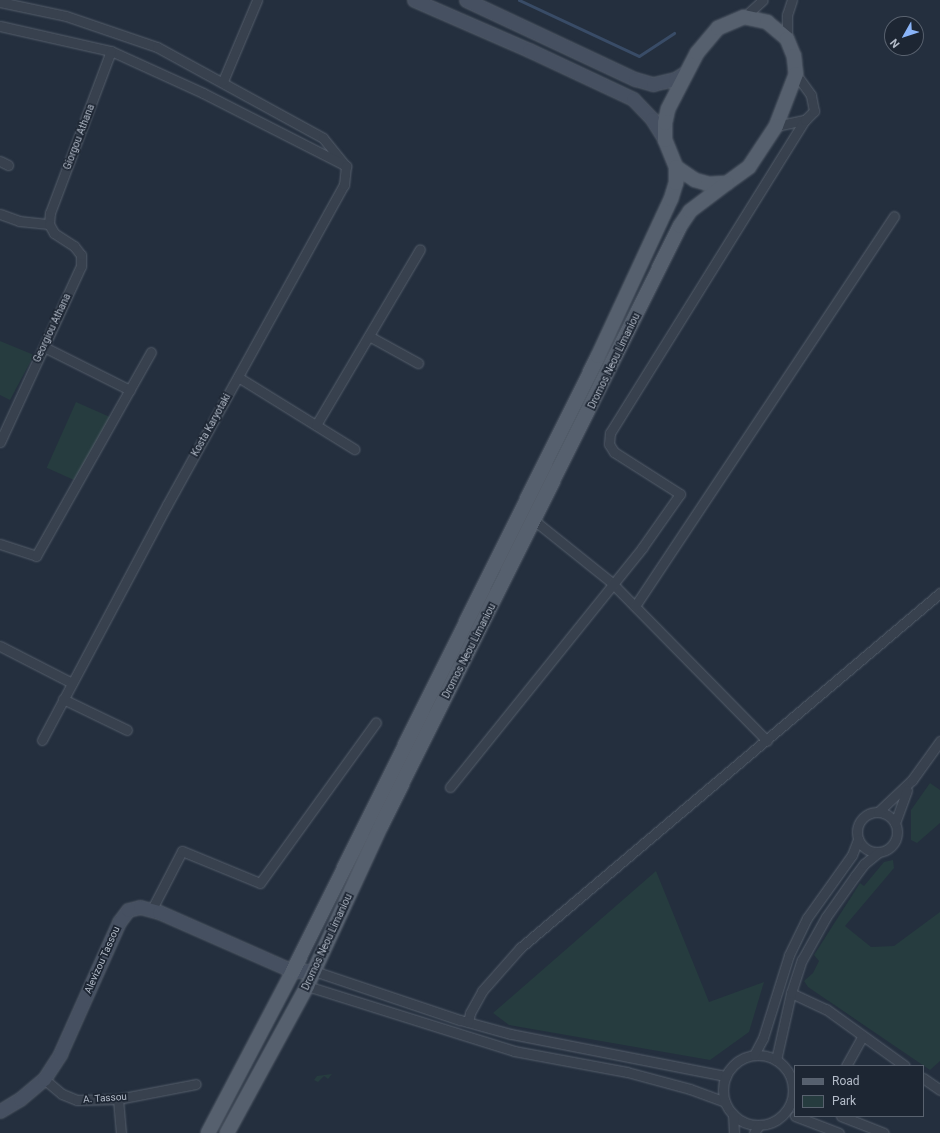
<!DOCTYPE html>
<html>
<head>
<meta charset="utf-8">
<style>
	body { margin:0 }
	#map { position:relative; width:940px; height:1133px; overflow:hidden; background:#242f3e; font-family:Roboto,sans-serif }
	div>[style] { position:absolute }
	.green>* { inset:0; background:#263c3f; transform-origin:0 0 }
	.stream>* { height:3px; margin:-1.5px; padding:0 1.5px; transform-origin:1.5px; border-radius:1.5px; background:#394c67 }
	.roads { filter:drop-shadow(0 0 1px #565f6c) drop-shadow(0 0 1px #565f6c) }
	.street>* { height:9px; margin:-4.5px; padding:0 4.5px; transform-origin:4.5px; border-radius:4.5px; background:#38414e }
	.street>.ring { margin:-4.5px; padding:0; box-sizing:content-box; background:none; border:9px solid #38414e; border-radius:50% }
	.secondary>* { height:13px; margin:-6.5px; padding:0 6.5px; transform-origin:6.5px; border-radius:6.5px; background:#465061 }
	.primary>* { height:14px; margin:-7px; padding:0 7px; transform-origin:7px; border-radius:7px; background:#56606e }
	span { translate:-50% -50%; white-space:nowrap; text-align:center; line-height:1.15; -webkit-text-stroke:3.5px #1d2633; paint-order:stroke }
	.street-label { font-size:10px; color:#b4bcc9 }
	.legend { position:absolute; left:794px; top:1065px; width:130px; height:52px; box-sizing:border-box; background:#1d2633; border:1px solid #59626f; margin:0; padding:5px 7px; list-style:none; font-size:12px; color:#b4bcc9 }
	.legend li { display:flex; align-items:center; gap:8px; height:20px }
	.legend b { width:20px; border:1px solid #59626f }
	.north { position:absolute; left:884px; top:16px; width:40px; height:40px; box-sizing:border-box; background:#1d2633; border:1px solid #59626f; border-radius:50%; rotate:231deg; font-size:11px; font-weight:700; line-height:16px; text-align:center; color:#b4bcc9 }
	.north::after { content:''; display:block; margin:auto; width:14px; height:18px; background:#8ab4f8; clip-path:polygon(50% 0,100% 100%,50% 72%,0 100%) }
</style>
</head>
<body>
<div id="map">
	<div class="green">
		<i style="clip-path:polygon(0 341px,34px 355px,10px 400px,0 395px)"></i>
		<i style="left:76px;top:402px;width:39px;height:72px;rotate:24deg"></i>
		<i style="clip-path:polygon(930px 783px,940px 790px,940px 823px,917px 843px,911px 840px,911px 810px)"></i>
		<i style="clip-path:polygon(893px 860px,894px 868px,845px 926px,871px 947px,894px 946px,940px 912px,940px 1061px,930px 1070px,808px 987px,804px 981px,813px 973px,819px 961px,814px 955px,860px 883px,864px 886px,884px 862px)"></i>
		<i style="clip-path:polygon(656px 871px,709px 1002px,764px 982px,749px 1032px,710px 1060px,509px 1025px,493px 1013px)"></i>
		<i style="clip-path:polygon(332px 1074px,328px 1079px,324px 1076px,318px 1082px,314px 1080px,317px 1076px)"></i>
	</div>
	<div class="stream">
		<i style="left:519px;top:0;width:132px;rotate:25deg"></i>
		<i style="left:639px;top:56px;width:42px;rotate:-33.3deg"></i>
	</div>
	<div class="roads">
		<div class="street">
			<i style="left:0;top:2px;width:67px;rotate:12deg"></i>
			<i style="left:66px;top:16px;width:96px;rotate:18.8deg"></i>
			<i style="left:157px;top:47px;width:189px;rotate:28.7deg"></i>
			<i style="left:323px;top:138px;width:36px;rotate:51deg"></i>
			<i style="left:744px;top:17px;width:25px;rotate:-42deg"></i>
			<i style="left:0;top:26px;width:114px;rotate:12.7deg"></i>
			<i style="left:111px;top:51px;width:101px;rotate:24.5deg"></i>
			<i style="left:203px;top:93px;width:161px;rotate:27deg"></i>
			<i style="left:787px;top:39px;width:24px;rotate:-90deg"></i>
			<i style="left:787px;top:15px;width:16px;rotate:-72deg"></i>
			<i style="left:223px;top:81px;width:88px;rotate:-67.2deg"></i>
			<i style="left:776px;top:126px;width:30px;rotate:-12deg"></i>
			<i style="left:0;top:161px;width:9px;rotate:27deg"></i>
			<i style="left:0;top:214px;width:20px;rotate:20deg"></i>
			<i style="left:19px;top:221px;width:30px;rotate:6deg"></i>
			<i style="left:49px;top:224px;width:11px;rotate:-85deg"></i>
			<i style="left:50px;top:213px;width:173px;rotate:-69.4deg"></i>
			<i style="left:369px;top:336px;width:56px;rotate:28.9deg"></i>
			<i style="left:44px;top:347px;width:96px;rotate:26.6deg"></i>
			<i style="left:238px;top:377px;width:137px;rotate:31.8deg"></i>
			<i style="left:316px;top:425px;width:204px;rotate:-59.4deg"></i>
			<i style="left:0;top:442px;width:194px;rotate:-65.3deg"></i>
			<i style="left:81px;top:266px;width:11px;rotate:-90deg"></i>
			<i style="left:81px;top:255px;width:11px;rotate:-128deg"></i>
			<i style="left:74px;top:246px;width:24px;rotate:-147deg"></i>
			<i style="left:54px;top:233px;width:10px;rotate:-119deg"></i>
			<i style="left:535px;top:521px;width:99px;rotate:38.8deg"></i>
			<i style="left:612px;top:583px;width:221px;rotate:45.5deg"></i>
			<i style="left:0;top:544px;width:38px;rotate:18deg"></i>
			<i style="left:36px;top:556px;width:234px;rotate:-60.6deg"></i>
			<i style="left:635px;top:606px;width:468px;rotate:-56.4deg"></i>
			<i style="left:0;top:646px;width:81px;rotate:27.2deg"></i>
			<i style="left:63px;top:699px;width:71px;rotate:25.8deg"></i>
			<i style="left:42px;top:740px;width:266px;rotate:-62deg"></i>
			<i style="left:167px;top:505px;width:366px;rotate:-61.1deg"></i>
			<i style="left:344px;top:185px;width:19px;rotate:-84deg"></i>
			<i style="left:450px;top:787px;width:307px;rotate:-51.2deg"></i>
			<i style="left:642px;top:548px;width:66px;rotate:-54.9deg"></i>
			<i style="left:680px;top:494px;width:78px;rotate:-147.5deg"></i>
			<i style="left:614px;top:452px;width:9px;rotate:-122deg"></i>
			<i style="left:609px;top:444px;width:11px;rotate:-85deg"></i>
			<i style="left:610px;top:433px;width:369px;rotate:-58.1deg"></i>
			<i style="left:805px;top:120px;width:13px;rotate:-45deg"></i>
			<i style="left:814px;top:111px;width:16px;rotate:-101deg"></i>
			<i style="left:811px;top:95px;width:26px;rotate:-126deg"></i>
			<i class="ring" style="left:857px;top:812px;width:31px;height:31px"></i>
			<i style="left:878px;top:812px;width:47px;rotate:-43.3deg"></i>
			<i style="left:912px;top:780px;width:48px;rotate:-54.3deg"></i>
			<i style="left:895px;top:823px;width:35px;rotate:-70deg"></i>
			<i style="left:152px;top:909px;width:65px;rotate:-62.7deg"></i>
			<i style="left:182px;top:851px;width:84px;rotate:22.3deg"></i>
			<i style="left:260px;top:883px;width:198px;rotate:-54.2deg"></i>
			<i style="left:314px;top:971px;width:154px;rotate:18.6deg"></i>
			<i style="left:460px;top:1020px;width:53px;rotate:15.4deg"></i>
			<i style="left:511px;top:1034px;width:219px;rotate:11.1deg"></i>
			<i style="left:307px;top:986px;width:217px;rotate:17.4deg"></i>
			<i style="left:514px;top:1051px;width:115px;rotate:10.5deg"></i>
			<i style="left:627px;top:1072px;width:65px;rotate:15.1deg"></i>
			<i style="left:690px;top:1089px;width:37px;rotate:20deg"></i>
			<i style="left:791px;top:993px;width:38px;rotate:25deg"></i>
			<i style="left:826px;top:1009px;width:97px;rotate:35.8deg"></i>
			<i style="left:468px;top:1022px;width:9px;rotate:-77deg"></i>
			<i style="left:470px;top:1013px;width:25px;rotate:-61deg"></i>
			<i style="left:482px;top:991px;width:57px;rotate:-48.5deg"></i>
			<i style="left:520px;top:948px;width:550px;rotate:-40.21deg"></i>
			<i class="ring" style="left:723px;top:1055px;width:61px;height:61px"></i>
			<i style="left:754px;top:1055px;width:19px;rotate:-62deg"></i>
			<i style="left:763px;top:1038px;width:87px;rotate:-72.6deg"></i>
			<i style="left:789px;top:955px;width:41px;rotate:-64.1deg"></i>
			<i style="left:807px;top:918px;width:77px;rotate:-54.5deg"></i>
			<i style="left:852px;top:855px;width:17px;rotate:-69deg"></i>
			<i style="left:776px;top:1060px;width:69px;rotate:-77.4deg"></i>
			<i style="left:791px;top:993px;width:35px;rotate:-72deg"></i>
			<i style="left:802px;top:960px;width:49px;rotate:-60.8deg"></i>
			<i style="left:826px;top:917px;width:50px;rotate:-54.7deg"></i>
			<i style="left:855px;top:876px;width:15px;rotate:-53deg"></i>
			<i style="left:864px;top:864px;width:19px;rotate:-39deg"></i>
			<i style="left:846px;top:1066px;width:33px;rotate:-61deg"></i>
			<i style="left:923px;top:1078px;width:21px;rotate:35deg"></i>
			<i style="left:44px;top:1079px;width:23px;rotate:40deg"></i>
			<i style="left:62px;top:1094px;width:16px;rotate:22deg"></i>
			<i style="left:77px;top:1100px;width:41px;rotate:-1.4deg"></i>
			<i style="left:118px;top:1099px;width:79px;rotate:-10.9deg"></i>
			<i style="left:118px;top:1099px;width:34px;rotate:85deg"></i>
			<i style="left:733px;top:1114px;width:19px;rotate:87deg"></i>
			<i style="left:795px;top:1116px;width:47px;rotate:21.1deg"></i>
			<i style="left:841px;top:1116px;width:46px;rotate:21.6deg"></i>
			<i style="left:754px;top:1133px;width:9px;rotate:-58deg"></i>
		</div>
		<div class="secondary">
			<i style="left:414px;top:0;width:125px;rotate:23.5deg"></i>
			<i style="left:529px;top:50px;width:115px;rotate:25.2deg"></i>
			<i style="left:633px;top:99px;width:28px;rotate:46deg"></i>
			<i style="left:652px;top:119px;width:25px;rotate:58deg"></i>
			<i style="left:466px;top:0;width:187px;rotate:25.1deg"></i>
			<i style="left:635px;top:79px;width:19px;rotate:16deg"></i>
			<i style="left:653px;top:84px;width:23px;rotate:-13deg"></i>
			<i style="left:675px;top:79px;width:13px;rotate:-32deg"></i>
			<i style="left:0;top:1111px;width:23px;rotate:-31deg"></i>
			<i style="left:20px;top:1099px;width:31px;rotate:-40deg"></i>
			<i style="left:44px;top:1079px;width:30px;rotate:-57deg"></i>
			<i style="left:60px;top:1054px;width:145px;rotate:-65.9deg"></i>
			<i style="left:119px;top:922px;width:15px;rotate:-53deg"></i>
			<i style="left:128px;top:910px;width:12px;rotate:-14deg"></i>
			<i style="left:140px;top:907px;width:20px;rotate:15deg"></i>
			<i style="left:159px;top:912px;width:146px;rotate:23.8deg"></i>
			<i style="left:293px;top:971px;width:21px"></i>
		</div>
		<div class="primary">
			<i style="left:744px;top:17px;width:24px;rotate:12deg"></i>
			<i style="left:767px;top:22px;width:26px;rotate:40deg"></i>
			<i style="left:787px;top:39px;width:18px;rotate:68deg"></i>
			<i style="left:794px;top:56px;width:18px;rotate:84deg"></i>
			<i style="left:796px;top:74px;width:56px;rotate:111deg"></i>
			<i style="left:776px;top:126px;width:49px;rotate:123.4deg"></i>
			<i style="left:749px;top:167px;width:27px;rotate:144deg"></i>
			<i style="left:727px;top:183px;width:18px;rotate:177deg"></i>
			<i style="left:709px;top:184px;width:15px;rotate:-164deg"></i>
			<i style="left:695px;top:180px;width:23px;rotate:-146deg"></i>
			<i style="left:676px;top:167px;width:29px;rotate:-112deg"></i>
			<i style="left:665px;top:140px;width:17px;rotate:-90deg"></i>
			<i style="left:665px;top:123px;width:14px;rotate:-78deg"></i>
			<i style="left:668px;top:109px;width:63px;rotate:-62.6deg"></i>
			<i style="left:697px;top:53px;width:33px;rotate:-50deg"></i>
			<i style="left:718px;top:28px;width:28px;rotate:-23deg"></i>
			<i style="left:208px;top:1133px;width:183px;rotate:-62.3deg"></i>
			<i style="left:293px;top:971px;width:686px;rotate:-63.62deg"></i>
			<i style="left:598px;top:356px;width:173px;rotate:-65.1deg"></i>
			<i style="left:671px;top:199px;width:17px;rotate:-73deg"></i>
			<i style="left:676px;top:183px;width:16px;rotate:-90deg"></i>
			<i style="left:227px;top:1133px;width:167px;rotate:-61.4deg"></i>
			<i style="left:307px;top:986px;width:176px;rotate:-65.2deg"></i>
			<i style="left:381px;top:826px;width:670px;rotate:-63.51deg"></i>
			<i style="left:680px;top:226px;width:18px;rotate:-56deg"></i>
			<i style="left:690px;top:211px;width:46px;rotate:-37.1deg"></i>
		</div>
	</div>
	<div class="street-label">
		<span style="left:79px;top:137px;rotate:-69deg">Giorgou Athana</span>
		<span style="left:52px;top:328px;rotate:-65deg">Georgiou Athana</span>
		<span style="left:614px;top:361px;rotate:-64deg">Dromos Neou Limaniou</span>
		<span style="left:211px;top:425px;rotate:-61deg">Kosta Karyotaki</span>
		<span style="left:469px;top:651px;rotate:-63deg">Dromos Neou Limaniou</span>
		<span style="left:327px;top:942px;rotate:-65deg">Dromos Neou Limaniou</span>
		<span style="left:102px;top:960px;rotate:-66deg">Alevizou Tassou</span>
		<span style="left:105px;top:1098px;rotate:-4deg">A. Tassou</span>
	</div>
	<ul class="legend">
	<li><b style="height:5px;background:#56606e"></b>Road</li>
	<li><b style="height:11px;background:#263c3f"></b>Park</li>
	</ul>
	<div class="north">N</div>
</div>
</body>
</html>
